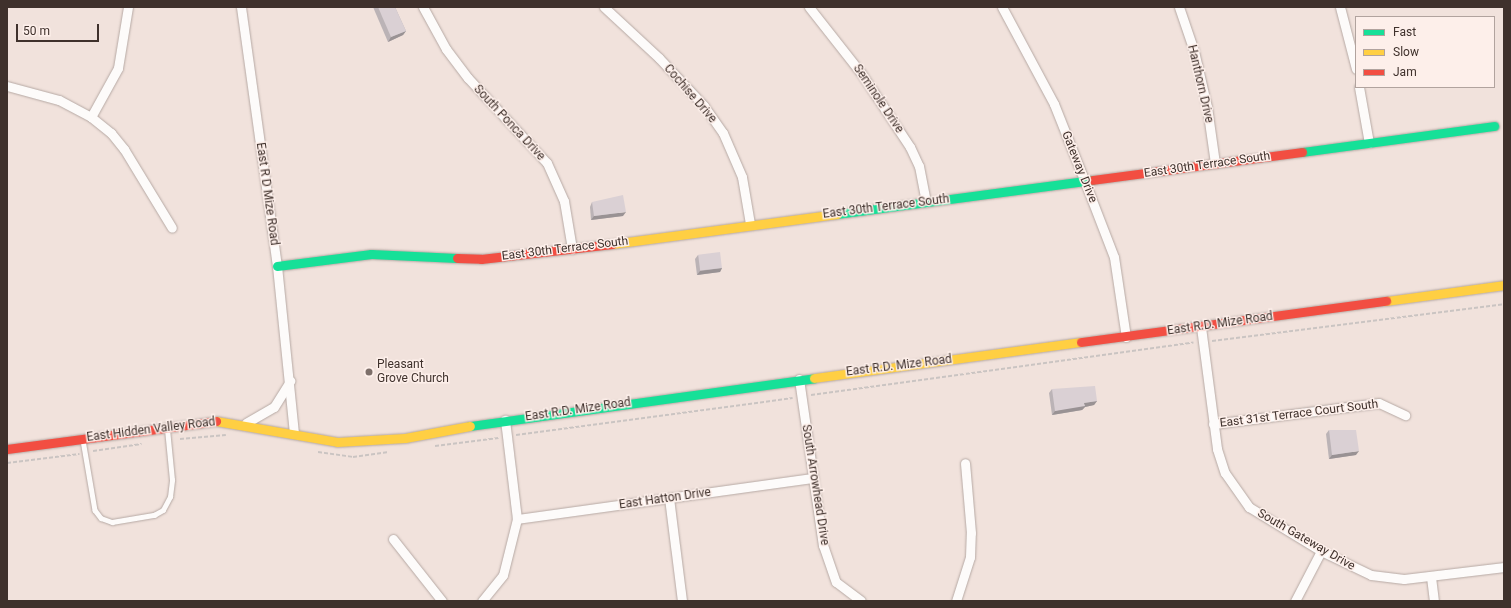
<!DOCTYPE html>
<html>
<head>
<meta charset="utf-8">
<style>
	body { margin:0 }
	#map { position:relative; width:1511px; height:608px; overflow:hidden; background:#f1e2dc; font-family:Roboto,sans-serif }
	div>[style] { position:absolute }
	.path>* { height:2px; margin-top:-1px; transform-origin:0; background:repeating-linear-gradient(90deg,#cac4c2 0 4px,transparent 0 6px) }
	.roads { filter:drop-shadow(0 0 1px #b6a9a4) drop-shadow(0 0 1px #b6a9a4) }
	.lane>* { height:4.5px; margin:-2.25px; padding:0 2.25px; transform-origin:2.25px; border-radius:2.25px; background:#fdfbfa }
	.street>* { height:9px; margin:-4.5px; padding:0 4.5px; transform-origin:4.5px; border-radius:4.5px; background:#fdfbfa }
	.fast>* { height:9px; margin:-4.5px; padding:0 4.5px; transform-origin:4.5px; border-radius:4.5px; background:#16e098 }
	.slow>* { height:9px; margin:-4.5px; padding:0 4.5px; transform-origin:4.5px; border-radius:4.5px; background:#ffcf43 }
	.jam>* { height:9px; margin:-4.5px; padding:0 4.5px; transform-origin:4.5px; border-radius:4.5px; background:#f24e42 }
	.wall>* { inset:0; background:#bbb3b6 }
	.shaded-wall>* { inset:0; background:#999294 }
	.building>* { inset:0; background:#dad0d4; transform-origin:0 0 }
	.dots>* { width:11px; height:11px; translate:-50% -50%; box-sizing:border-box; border:2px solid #fdefea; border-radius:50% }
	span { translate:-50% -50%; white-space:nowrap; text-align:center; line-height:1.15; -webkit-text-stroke:3px #fdefea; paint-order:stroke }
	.street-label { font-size:12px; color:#3f312c }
	.poi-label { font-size:12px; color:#3f312c }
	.left { translate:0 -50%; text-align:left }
	.frame { position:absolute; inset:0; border:8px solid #3f312c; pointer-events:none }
	.legend { position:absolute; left:1355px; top:16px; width:140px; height:72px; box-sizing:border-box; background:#fdefea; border:1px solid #b1a39e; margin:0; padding:5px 7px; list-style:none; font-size:12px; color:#3f312c }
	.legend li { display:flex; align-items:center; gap:8px; height:20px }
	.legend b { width:20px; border:1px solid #b1a39e }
	.scale { position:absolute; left:16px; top:24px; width:83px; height:18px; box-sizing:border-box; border:2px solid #3f312c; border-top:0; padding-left:5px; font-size:12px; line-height:14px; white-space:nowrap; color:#3f312c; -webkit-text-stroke:3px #fdefea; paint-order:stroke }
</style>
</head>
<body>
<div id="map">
	<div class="path">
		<i style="left:1212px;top:341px;width:294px;rotate:-7.2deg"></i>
		<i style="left:811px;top:395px;width:386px;rotate:-7.8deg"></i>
		<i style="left:516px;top:435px;width:279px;rotate:-7.6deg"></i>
		<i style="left:180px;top:439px;width:46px;rotate:-5deg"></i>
		<i style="left:435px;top:446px;width:64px;rotate:-7.2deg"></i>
		<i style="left:93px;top:451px;width:49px;rotate:-8.1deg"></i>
		<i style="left:318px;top:452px;width:35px;rotate:8deg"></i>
		<i style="left:353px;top:457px;width:36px;rotate:-8deg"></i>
		<i style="left:7px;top:463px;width:73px;rotate:-7.1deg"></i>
	</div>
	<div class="roads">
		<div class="lane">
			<i style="left:83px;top:440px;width:71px;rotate:80.3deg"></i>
			<i style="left:95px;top:510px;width:10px;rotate:53deg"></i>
			<i style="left:101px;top:518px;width:12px;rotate:20deg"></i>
			<i style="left:112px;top:522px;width:43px;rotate:-9.5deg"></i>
			<i style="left:154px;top:515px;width:10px;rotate:-29deg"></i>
			<i style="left:163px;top:510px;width:15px;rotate:-62deg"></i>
			<i style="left:170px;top:497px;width:17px;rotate:-83deg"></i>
			<i style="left:172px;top:480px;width:51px;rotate:-95.6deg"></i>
		</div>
		<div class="street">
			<i style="left:241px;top:7px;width:261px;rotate:82.1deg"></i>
			<i style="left:277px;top:266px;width:168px;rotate:84.2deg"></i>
			<i style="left:423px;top:7px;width:48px;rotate:61.3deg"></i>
			<i style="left:446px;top:49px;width:36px;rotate:53deg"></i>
			<i style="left:468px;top:78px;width:116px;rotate:47.1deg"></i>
			<i style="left:547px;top:163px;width:42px;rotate:65.9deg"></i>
			<i style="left:564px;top:201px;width:49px;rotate:80.5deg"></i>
			<i style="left:604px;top:7px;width:75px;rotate:42.8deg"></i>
			<i style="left:659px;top:58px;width:66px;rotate:46.8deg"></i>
			<i style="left:704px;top:106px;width:33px;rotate:55deg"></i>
			<i style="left:723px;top:133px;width:48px;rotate:66.6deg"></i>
			<i style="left:742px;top:177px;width:48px;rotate:80.3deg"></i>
			<i style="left:809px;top:7px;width:84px;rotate:51.8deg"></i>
			<i style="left:861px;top:73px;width:89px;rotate:56.5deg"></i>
			<i style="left:910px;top:147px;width:21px;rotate:65deg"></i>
			<i style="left:919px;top:166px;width:37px;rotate:79deg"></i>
			<i style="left:1002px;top:7px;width:110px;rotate:61.8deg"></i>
			<i style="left:1054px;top:104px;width:84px;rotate:68.3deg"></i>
			<i style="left:1085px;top:182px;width:80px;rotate:68.9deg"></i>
			<i style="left:1114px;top:257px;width:81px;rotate:81.5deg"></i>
			<i style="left:1179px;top:7px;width:46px;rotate:71.2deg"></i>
			<i style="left:1194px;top:51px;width:57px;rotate:76.9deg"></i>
			<i style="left:1207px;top:107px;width:57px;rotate:81.9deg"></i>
			<i style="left:1340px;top:7px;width:64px;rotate:75.5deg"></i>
			<i style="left:7px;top:86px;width:54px;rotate:15.1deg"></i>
			<i style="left:59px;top:100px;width:36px;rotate:28deg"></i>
			<i style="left:91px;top:117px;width:26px;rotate:39deg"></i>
			<i style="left:111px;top:133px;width:21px;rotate:51deg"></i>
			<i style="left:124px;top:149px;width:92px;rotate:58.7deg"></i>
			<i style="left:1359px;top:87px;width:57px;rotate:79.9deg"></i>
			<i style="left:91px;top:117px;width:56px;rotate:-61.1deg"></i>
			<i style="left:118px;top:68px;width:62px;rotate:-80.7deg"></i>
			<i style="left:1201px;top:327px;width:123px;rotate:82.5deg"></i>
			<i style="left:1217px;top:449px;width:25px;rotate:72deg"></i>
			<i style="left:1225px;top:473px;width:42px;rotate:54.8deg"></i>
			<i style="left:1249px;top:507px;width:84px;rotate:31.4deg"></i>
			<i style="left:1321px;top:551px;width:55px;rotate:25.6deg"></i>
			<i style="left:1371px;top:575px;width:33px;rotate:7deg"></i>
			<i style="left:1404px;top:579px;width:101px;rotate:-6.8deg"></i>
			<i style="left:799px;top:379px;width:168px;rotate:81.8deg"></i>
			<i style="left:823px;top:545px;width:39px;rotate:71deg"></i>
			<i style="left:836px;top:582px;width:31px;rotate:37deg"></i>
			<i style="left:246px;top:423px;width:32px;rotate:-30deg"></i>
			<i style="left:274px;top:407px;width:31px;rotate:-58deg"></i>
			<i style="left:1213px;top:424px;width:167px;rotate:-7.2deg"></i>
			<i style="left:1379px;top:403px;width:29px;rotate:25deg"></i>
			<i style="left:669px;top:498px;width:104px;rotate:82.8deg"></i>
			<i style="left:517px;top:519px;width:299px;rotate:-7.9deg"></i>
			<i style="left:393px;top:539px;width:79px;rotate:51.7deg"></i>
			<i style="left:1431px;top:577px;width:24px;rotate:83deg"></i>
			<i style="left:482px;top:601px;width:33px;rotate:-51deg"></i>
			<i style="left:503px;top:575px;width:58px;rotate:-76deg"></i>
			<i style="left:517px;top:519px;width:100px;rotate:-96.9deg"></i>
			<i style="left:956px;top:601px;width:46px;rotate:-72.3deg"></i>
			<i style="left:970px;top:557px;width:24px;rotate:-88deg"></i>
			<i style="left:971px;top:533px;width:70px;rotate:-94.9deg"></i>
			<i style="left:1295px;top:601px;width:56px;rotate:-62.5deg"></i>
		</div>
		<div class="fast">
			<i style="left:1302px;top:152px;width:194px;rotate:-7.7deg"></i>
			<i style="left:837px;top:214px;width:257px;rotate:-7.6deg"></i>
			<i style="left:277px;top:266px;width:95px;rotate:-7.3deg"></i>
			<i style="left:371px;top:254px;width:86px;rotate:2.7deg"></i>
			<i style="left:470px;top:426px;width:347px;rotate:-7.9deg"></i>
		</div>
		<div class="slow">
			<i style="left:612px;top:244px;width:227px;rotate:-7.6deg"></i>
			<i style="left:1386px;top:301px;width:119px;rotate:-7.7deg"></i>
			<i style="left:814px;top:378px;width:269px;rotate:-7.7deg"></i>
			<i style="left:216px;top:421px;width:123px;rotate:9.8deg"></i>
			<i style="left:337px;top:442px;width:68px;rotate:-3.4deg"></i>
			<i style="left:405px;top:438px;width:66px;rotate:-10.5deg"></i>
		</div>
		<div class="jam">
			<i style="left:1092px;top:180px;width:212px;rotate:-7.6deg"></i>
			<i style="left:457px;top:258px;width:24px;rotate:2deg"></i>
			<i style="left:481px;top:259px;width:132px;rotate:-6.5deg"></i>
			<i style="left:1081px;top:342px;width:308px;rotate:-7.7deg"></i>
			<i style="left:7px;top:449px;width:211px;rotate:-7.6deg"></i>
		</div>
	</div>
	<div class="wall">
		<i style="clip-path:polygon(373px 7px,395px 7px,406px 31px,403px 35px,388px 42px)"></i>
		<i style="clip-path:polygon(592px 202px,623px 216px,591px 220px,590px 207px)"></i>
		<i style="clip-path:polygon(698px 255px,722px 268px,720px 272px,697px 275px,695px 259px)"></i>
		<i style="clip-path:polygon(1052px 389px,1097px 401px,1094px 405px,1085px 407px,1082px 410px,1052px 415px,1049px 393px)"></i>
		<i style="clip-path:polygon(1329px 430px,1356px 455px,1329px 459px,1326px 434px)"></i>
	</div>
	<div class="shaded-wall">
		<i style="clip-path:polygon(406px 31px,403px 35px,388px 42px,391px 37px)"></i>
		<i style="clip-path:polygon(626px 212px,623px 216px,591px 220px,594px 216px)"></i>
		<i style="clip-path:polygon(722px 268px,720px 272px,697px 275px,700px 271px)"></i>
		<i style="clip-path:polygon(1097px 401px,1094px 405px,1085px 407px,1082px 410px,1052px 415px,1055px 411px,1084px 403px)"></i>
		<i style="clip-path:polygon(1359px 451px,1356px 455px,1329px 459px,1332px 455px)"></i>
	</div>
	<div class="building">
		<i style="clip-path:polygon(378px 7px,395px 7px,406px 31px,391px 37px)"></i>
		<i style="clip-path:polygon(623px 195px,626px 212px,594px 216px,592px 202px)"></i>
		<i style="left:720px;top:252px;width:16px;height:22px;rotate:83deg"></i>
		<i style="clip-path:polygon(1095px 386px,1097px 401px,1084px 403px,1085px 406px,1055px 411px,1052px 389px)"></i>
		<i style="clip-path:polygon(1329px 430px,1356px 430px,1359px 451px,1332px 455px)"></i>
	</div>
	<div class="dots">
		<i style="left:369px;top:372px;background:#7d6f6a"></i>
	</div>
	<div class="street-label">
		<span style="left:1200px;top:84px;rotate:77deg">Hanthorn Drive</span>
		<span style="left:690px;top:94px;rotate:49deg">Cochise Drive</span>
		<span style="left:878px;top:99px;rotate:56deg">Seminole Drive</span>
		<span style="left:509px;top:123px;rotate:47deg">South Ponca Drive</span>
		<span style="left:1207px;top:165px;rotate:-8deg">East 30th Terrace South</span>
		<span style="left:1079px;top:167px;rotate:68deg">Gateway Drive</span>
		<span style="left:267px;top:194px;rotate:82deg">East R D Mize Road</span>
		<span style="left:886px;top:207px;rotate:-7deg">East 30th Terrace South</span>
		<span style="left:565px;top:249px;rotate:-7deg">East 30th Terrace South</span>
		<span style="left:1220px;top:324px;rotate:-8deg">East R.D. Mize Road</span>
		<span style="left:899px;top:366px;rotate:-7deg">East R.D. Mize Road</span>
		<span style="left:578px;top:410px;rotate:-8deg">East R.D. Mize Road</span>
		<span style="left:1299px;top:414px;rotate:-7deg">East 31st Terrace Court South</span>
		<span style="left:151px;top:430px;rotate:-7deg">East Hidden Valley Road</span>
		<span style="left:815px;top:485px;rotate:81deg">South Arrowhead Drive</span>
		<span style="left:665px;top:499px;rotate:-8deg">East Hatton Drive</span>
		<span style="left:1306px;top:540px;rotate:30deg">South Gateway Drive</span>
	</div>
	<div class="poi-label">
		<span class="left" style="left:377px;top:372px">Pleasant<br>Grove Church</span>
	</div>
	<div class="frame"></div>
	<ul class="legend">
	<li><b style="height:5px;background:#16e098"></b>Fast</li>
	<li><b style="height:5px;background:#ffcf43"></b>Slow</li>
	<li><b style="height:5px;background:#f24e42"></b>Jam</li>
	</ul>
	<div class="scale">50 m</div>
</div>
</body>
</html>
